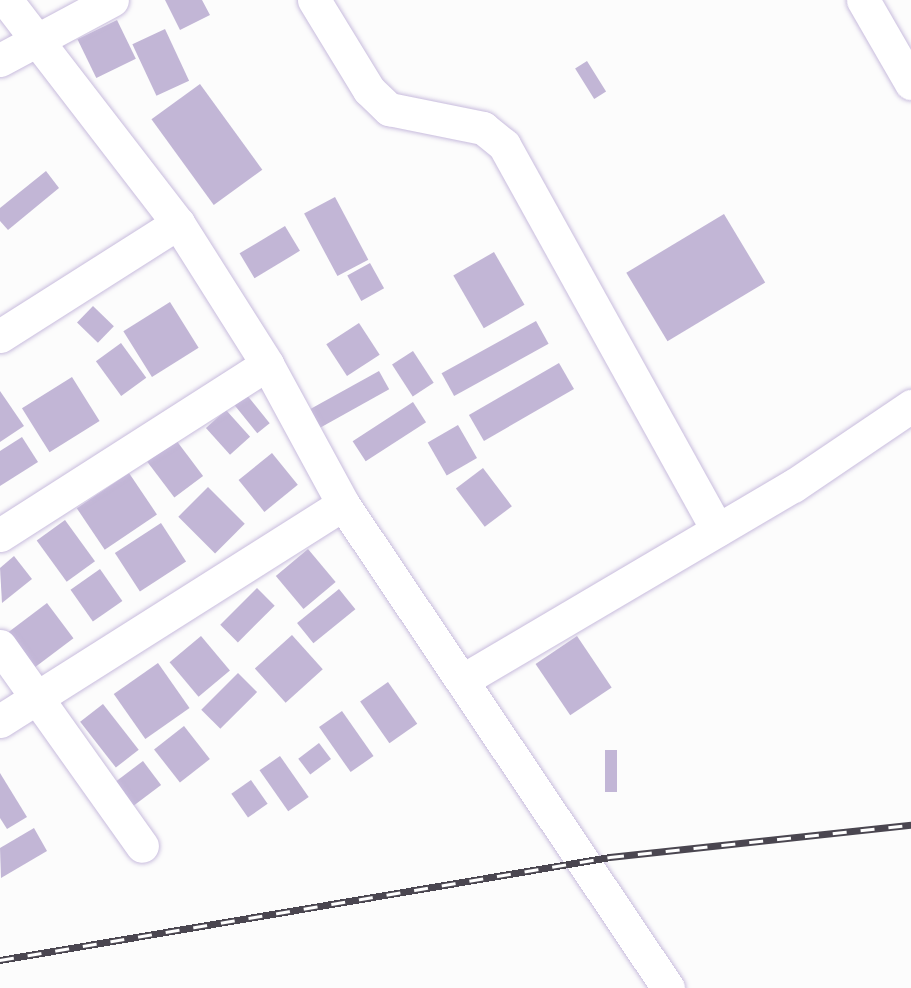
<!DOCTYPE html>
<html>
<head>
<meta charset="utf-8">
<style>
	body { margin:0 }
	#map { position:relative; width:911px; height:988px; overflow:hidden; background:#fcfcfc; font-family:"Fira Sans",sans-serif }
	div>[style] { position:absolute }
	.building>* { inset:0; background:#c2b6d6; transform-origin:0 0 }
	.roads { filter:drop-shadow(0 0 2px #c8bcdd) drop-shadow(0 0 2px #c8bcdd) }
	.minor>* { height:33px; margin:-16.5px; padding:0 16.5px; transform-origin:16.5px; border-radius:16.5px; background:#fff }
	.rail>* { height:7px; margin-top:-3.5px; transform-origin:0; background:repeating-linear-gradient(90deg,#fff 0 14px,#4a4650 0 28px); box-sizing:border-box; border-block:2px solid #4a4650 }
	span { translate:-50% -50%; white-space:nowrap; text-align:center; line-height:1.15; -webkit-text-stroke:4.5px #fff; paint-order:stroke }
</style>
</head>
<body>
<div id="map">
	<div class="building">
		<i style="clip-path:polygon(165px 0,202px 0,210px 15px,180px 30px)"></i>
		<i style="left:117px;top:20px;width:43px;height:44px;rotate:64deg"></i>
		<i style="left:165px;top:29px;width:57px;height:36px;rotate:65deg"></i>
		<i style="left:587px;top:61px;width:36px;height:14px;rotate:58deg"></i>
		<i style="left:200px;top:84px;width:106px;height:60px;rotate:54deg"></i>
		<i style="clip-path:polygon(46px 171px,59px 188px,8px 230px,0 221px,0 208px)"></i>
		<i style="left:335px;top:197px;width:71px;height:35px;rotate:62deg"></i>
		<i style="left:724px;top:214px;width:80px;height:114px;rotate:59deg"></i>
		<i style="left:285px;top:226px;width:29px;height:53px;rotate:59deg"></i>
		<i style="left:494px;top:252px;width:61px;height:47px;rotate:60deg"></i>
		<i style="left:370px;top:263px;width:29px;height:26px;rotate:61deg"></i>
		<i style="left:170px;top:302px;width:54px;height:55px;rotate:58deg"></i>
		<i style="left:93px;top:306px;width:29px;height:23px;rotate:44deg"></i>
		<i style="left:536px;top:321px;width:26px;height:108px;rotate:61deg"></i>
		<i style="left:359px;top:323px;width:38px;height:39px;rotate:57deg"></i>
		<i style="left:121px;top:343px;width:43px;height:31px;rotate:54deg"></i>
		<i style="left:413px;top:351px;width:38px;height:25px;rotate:57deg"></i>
		<i style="left:559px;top:363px;width:30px;height:104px;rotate:60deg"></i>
		<i style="left:379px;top:371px;width:21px;height:80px;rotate:61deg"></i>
		<i style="left:72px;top:377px;width:52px;height:59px;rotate:58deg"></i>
		<i style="left:242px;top:389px;width:44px;height:16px;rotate:51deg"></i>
		<i style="clip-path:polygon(0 391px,24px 426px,0 442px)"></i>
		<i style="left:413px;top:402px;width:24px;height:72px;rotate:57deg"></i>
		<i style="left:226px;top:410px;width:36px;height:27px;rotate:48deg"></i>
		<i style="left:458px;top:425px;width:38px;height:35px;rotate:60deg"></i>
		<i style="clip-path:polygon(22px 437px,38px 462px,0 486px,0 451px)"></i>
		<i style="left:176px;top:440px;width:45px;height:36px;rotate:53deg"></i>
		<i style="left:272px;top:453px;width:41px;height:43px;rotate:51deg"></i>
		<i style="left:483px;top:468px;width:48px;height:34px;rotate:53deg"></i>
		<i style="left:129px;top:473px;width:50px;height:63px;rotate:56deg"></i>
		<i style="left:208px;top:487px;width:52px;height:42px;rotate:45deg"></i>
		<i style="left:65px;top:520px;width:51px;height:35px;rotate:54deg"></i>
		<i style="left:161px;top:523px;width:46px;height:55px;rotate:57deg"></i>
		<i style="left:308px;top:549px;width:43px;height:42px;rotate:50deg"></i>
		<i style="clip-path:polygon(14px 556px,32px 579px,2px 603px,0 568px)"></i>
		<i style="left:100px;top:569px;width:39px;height:36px;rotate:55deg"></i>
		<i style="left:257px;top:588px;width:25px;height:52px;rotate:45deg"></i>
		<i style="left:339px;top:589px;width:26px;height:54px;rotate:51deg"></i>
		<i style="left:47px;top:603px;width:44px;height:59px;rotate:53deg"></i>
		<i style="left:292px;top:635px;width:46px;height:50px;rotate:48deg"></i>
		<i style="left:201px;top:636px;width:45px;height:41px;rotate:50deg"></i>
		<i style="left:577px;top:636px;width:62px;height:50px;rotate:56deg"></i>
		<i style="left:158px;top:663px;width:55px;height:54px;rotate:55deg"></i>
		<i style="left:238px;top:673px;width:27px;height:52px;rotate:45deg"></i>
		<i style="left:388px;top:682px;width:51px;height:34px;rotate:55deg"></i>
		<i style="left:103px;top:704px;width:58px;height:29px;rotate:52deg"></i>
		<i style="left:342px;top:711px;width:55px;height:28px;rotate:55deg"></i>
		<i style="left:184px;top:726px;width:42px;height:38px;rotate:52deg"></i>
		<i style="left:319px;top:743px;width:20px;height:26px;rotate:53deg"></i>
		<i style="left:605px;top:750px;width:12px;height:42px"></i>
		<i style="left:280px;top:756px;width:50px;height:25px;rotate:55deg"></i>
		<i style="left:143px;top:761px;width:30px;height:44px;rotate:53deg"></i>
		<i style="clip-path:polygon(0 773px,27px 817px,7px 829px,0 818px)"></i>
		<i style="left:251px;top:780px;width:29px;height:24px;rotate:55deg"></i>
		<i style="clip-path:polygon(34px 828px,47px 851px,1px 878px,0 848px)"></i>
	</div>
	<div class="roads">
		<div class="minor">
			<i style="left:6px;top:0;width:282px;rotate:52.4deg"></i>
			<i style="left:178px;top:223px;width:167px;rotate:57.7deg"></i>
			<i style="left:267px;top:364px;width:159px;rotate:61.5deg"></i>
			<i style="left:343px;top:504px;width:583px;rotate:56.12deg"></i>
			<i style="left:314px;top:0;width:105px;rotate:58.6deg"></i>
			<i style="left:369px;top:90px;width:28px;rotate:44deg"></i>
			<i style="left:389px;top:109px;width:96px;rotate:11.4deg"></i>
			<i style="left:483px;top:128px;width:27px;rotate:39deg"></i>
			<i style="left:504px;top:145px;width:440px;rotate:61deg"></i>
			<i style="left:863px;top:0;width:96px;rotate:60deg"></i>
			<i style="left:0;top:60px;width:127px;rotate:-28.2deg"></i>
			<i style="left:0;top:336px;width:211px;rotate:-32.4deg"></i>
			<i style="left:0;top:535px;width:317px;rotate:-32.6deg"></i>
			<i style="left:0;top:646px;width:245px;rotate:54.6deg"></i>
			<i style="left:463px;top:680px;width:383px;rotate:-30.5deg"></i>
			<i style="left:793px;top:486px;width:143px;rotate:-34.1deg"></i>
			<i style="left:0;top:721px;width:406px;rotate:-32.3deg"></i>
		</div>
	</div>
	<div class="rail">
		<i style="left:0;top:960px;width:619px;rotate:-9.58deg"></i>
		<i style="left:610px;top:857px;width:303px;rotate:-6.1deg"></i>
	</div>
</div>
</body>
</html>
